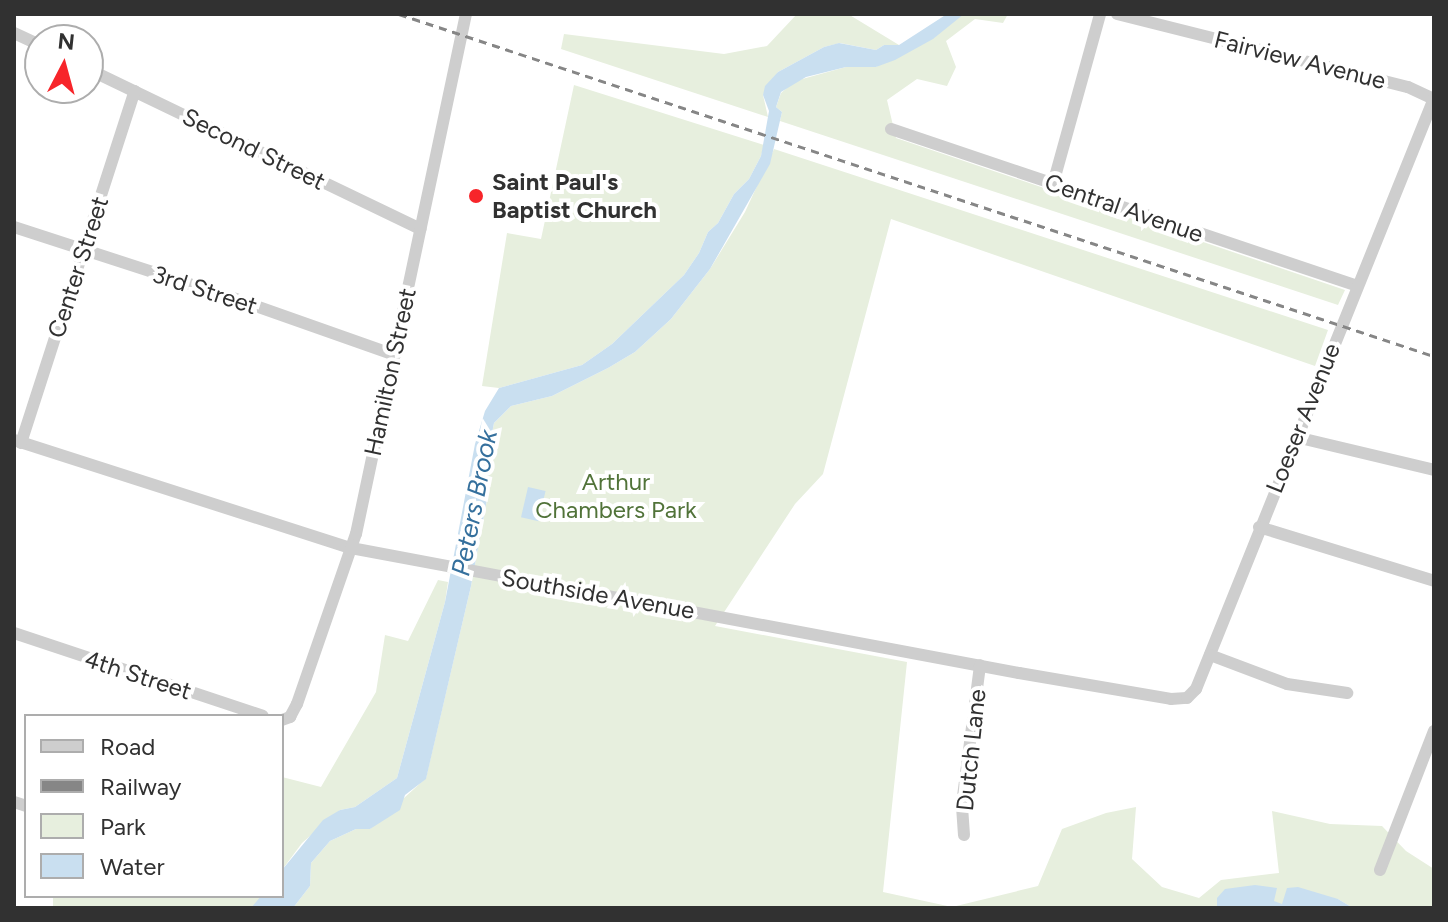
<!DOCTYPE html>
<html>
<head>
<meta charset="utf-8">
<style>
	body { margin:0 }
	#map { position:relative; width:1448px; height:922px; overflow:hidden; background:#fff; font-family:Figtree,sans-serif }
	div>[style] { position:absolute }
	.green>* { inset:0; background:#e7efde; transform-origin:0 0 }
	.water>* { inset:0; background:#c9dff0; transform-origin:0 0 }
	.minor>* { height:12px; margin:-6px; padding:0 6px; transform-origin:6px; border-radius:6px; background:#cecece }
	.rail>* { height:3px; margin-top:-1.5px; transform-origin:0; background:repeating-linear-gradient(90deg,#868686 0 8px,transparent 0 14px) }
	.dots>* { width:22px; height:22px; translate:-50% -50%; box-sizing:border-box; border:4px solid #fff; border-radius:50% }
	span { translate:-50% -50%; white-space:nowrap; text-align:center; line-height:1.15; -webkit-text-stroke:8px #fff; paint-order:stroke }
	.street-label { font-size:24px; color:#313131 }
	.poi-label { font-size:24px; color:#313131; font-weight:700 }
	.left { translate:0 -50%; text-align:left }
	.park-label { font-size:24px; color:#517339 }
	.water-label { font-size:26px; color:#35709d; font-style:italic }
	.frame { position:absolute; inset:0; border:16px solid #313131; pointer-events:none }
	.legend { position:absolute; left:24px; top:714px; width:260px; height:184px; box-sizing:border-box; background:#fff; border:2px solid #adadad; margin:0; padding:10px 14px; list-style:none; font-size:24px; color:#313131 }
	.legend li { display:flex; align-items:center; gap:16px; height:40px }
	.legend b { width:40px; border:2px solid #adadad }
	.north { position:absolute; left:24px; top:24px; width:80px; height:80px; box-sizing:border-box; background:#fff; border:2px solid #adadad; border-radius:50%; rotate:6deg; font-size:22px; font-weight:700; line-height:32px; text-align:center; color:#313131 }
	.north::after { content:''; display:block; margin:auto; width:28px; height:36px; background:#f7252a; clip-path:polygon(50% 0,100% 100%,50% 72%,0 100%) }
</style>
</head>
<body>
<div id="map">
	<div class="green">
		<i style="clip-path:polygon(797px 14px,848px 14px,899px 45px,884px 45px,876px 50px,840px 43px,824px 47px,778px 72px,763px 95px,768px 117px,561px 49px,564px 34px,724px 54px,767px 46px)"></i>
		<i style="clip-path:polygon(964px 14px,1008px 14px,1003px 23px,975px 19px,946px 41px,956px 67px,947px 86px,917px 79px,887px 100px,896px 138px,1345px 290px,1338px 305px,780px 121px,782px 112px,776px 107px,781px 93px,795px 81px,846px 67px,876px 67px)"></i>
		<i style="clip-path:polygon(574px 85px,764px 145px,761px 156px,749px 179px,734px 194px,718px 223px,708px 232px,699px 253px,684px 275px,612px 344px,582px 365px,499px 388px,482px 386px,507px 233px,541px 239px)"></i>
		<i style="clip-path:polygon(774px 149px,1328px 330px,1315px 366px,891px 219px,823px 474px,795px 504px,715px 626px,907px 662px,883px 892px,952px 907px,1038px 886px,1062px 829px,1106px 813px,1136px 807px,1132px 859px,1162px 887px,1199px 898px,1221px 880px,1279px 873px,1272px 811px,1330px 824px,1382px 826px,1406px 851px,1434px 869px,1434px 908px,1353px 908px,1338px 899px,1282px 905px,1217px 898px,1217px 908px,293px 908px,310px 886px,311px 863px,330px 841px,356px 829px,370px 829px,426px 778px,471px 586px,491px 478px,484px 473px,494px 423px,511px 406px,552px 396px,608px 368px,635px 352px,671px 319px,710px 269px,745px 212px)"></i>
		<i style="clip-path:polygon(438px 580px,448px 582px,445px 602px,397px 778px,355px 807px,340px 810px,302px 843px,282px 870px,282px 777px,321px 787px,376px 692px,385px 635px,408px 641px)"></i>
		<i style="left:53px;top:896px;width:208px;height:19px"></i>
	</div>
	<div class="water">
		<i style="clip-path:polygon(947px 14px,964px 14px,933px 39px,895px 60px,876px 67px,846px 67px,806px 77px,781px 92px,776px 107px,782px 112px,770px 164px,710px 269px,671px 319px,635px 352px,608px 368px,552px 396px,511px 406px,494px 423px,484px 473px,491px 477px,471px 586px,426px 779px,405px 795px,400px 810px,370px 829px,356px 829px,330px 841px,311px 863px,310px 886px,293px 908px,251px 908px,261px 896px,282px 896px,282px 870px,323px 820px,340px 810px,355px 807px,397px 778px,445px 602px,475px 444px,485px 411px,499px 388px,582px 365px,612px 344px,684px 275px,699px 253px,708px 232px,718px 223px,734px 194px,749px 179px,761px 156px,769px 111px,763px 95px,765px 86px,778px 72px,824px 47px,839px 43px,876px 50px,884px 45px,899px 45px)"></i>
		<i style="left:528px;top:487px;width:18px;height:31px;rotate:13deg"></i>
		<i style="clip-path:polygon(1255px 885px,1277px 888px,1274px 901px,1282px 904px,1287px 888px,1298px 887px,1338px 899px,1353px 908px,1217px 908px,1217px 898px,1225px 889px)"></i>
	</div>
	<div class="minor">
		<i style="left:1117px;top:14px;width:300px;rotate:14.1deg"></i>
		<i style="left:1408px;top:87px;width:29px;rotate:25deg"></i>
		<i style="left:14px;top:33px;width:29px;rotate:25deg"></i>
		<i style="left:88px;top:69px;width:369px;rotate:25.7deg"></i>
		<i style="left:891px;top:129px;width:492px;rotate:18.6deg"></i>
		<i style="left:1053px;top:184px;width:176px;rotate:-74.5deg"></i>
		<i style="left:14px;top:227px;width:227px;rotate:18deg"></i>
		<i style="left:230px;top:297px;width:175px;rotate:19.4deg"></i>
		<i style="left:1296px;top:437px;width:142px;rotate:13.4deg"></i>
		<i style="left:14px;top:440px;width:354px;rotate:17.8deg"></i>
		<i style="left:351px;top:548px;width:680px;rotate:10.6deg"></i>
		<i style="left:1019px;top:673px;width:154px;rotate:9.7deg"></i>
		<i style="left:1171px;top:699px;width:16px;rotate:-4deg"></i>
		<i style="left:1187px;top:698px;width:13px;rotate:-45deg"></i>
		<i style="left:1196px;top:689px;width:637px;rotate:-68.06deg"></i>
		<i style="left:21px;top:443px;width:370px;rotate:-72.1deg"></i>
		<i style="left:1259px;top:527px;width:183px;rotate:17.1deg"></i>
		<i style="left:14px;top:633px;width:262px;rotate:18.4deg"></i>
		<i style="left:1210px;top:655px;width:82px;rotate:20.6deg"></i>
		<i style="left:1287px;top:684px;width:61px;rotate:8.5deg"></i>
		<i style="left:282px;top:720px;width:9px;rotate:-21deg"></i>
		<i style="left:290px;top:717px;width:15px;rotate:-62deg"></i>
		<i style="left:297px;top:704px;width:180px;rotate:-70.9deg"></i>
		<i style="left:356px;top:534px;width:532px;rotate:-78.06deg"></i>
		<i style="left:14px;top:802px;width:13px;rotate:18deg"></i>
		<i style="left:964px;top:835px;width:31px;rotate:-94deg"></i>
		<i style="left:962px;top:804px;width:140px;rotate:-82.6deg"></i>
		<i style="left:1380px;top:870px;width:149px;rotate:-68.8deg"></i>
	</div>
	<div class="rail">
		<i style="left:399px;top:14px;width:1090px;rotate:18.29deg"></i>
	</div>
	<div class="dots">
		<i style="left:476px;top:196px;background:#f7252a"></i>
	</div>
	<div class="street-label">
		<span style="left:1300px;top:60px;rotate:14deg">Fairview Avenue</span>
		<span style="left:254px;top:149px;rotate:26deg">Second Street</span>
		<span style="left:1124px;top:208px;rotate:19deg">Central Avenue</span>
		<span style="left:78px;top:267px;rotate:-72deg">Center Street</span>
		<span style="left:205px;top:290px;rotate:18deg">3rd Street</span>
		<span style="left:390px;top:372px;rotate:-78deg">Hamilton Street</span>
		<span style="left:1303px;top:418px;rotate:-68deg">Loeser Avenue</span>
		<span style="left:598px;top:594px;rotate:10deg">Southside Avenue</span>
		<span style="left:138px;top:675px;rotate:18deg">4th Street</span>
		<span style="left:971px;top:750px;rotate:-84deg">Dutch Lane</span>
	</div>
	<div class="poi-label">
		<span class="left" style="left:492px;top:196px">Saint Paul's<br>Baptist Church</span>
	</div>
	<div class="park-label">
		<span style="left:616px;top:496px">Arthur<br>Chambers Park</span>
	</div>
	<div class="water-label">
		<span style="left:475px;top:503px;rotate:-79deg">Peters Brook</span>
	</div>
	<div class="frame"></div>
	<ul class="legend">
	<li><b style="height:10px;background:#cecece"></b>Road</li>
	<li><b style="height:10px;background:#868686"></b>Railway</li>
	<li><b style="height:22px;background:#e7efde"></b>Park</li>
	<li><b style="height:22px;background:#c9dff0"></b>Water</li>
	</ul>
	<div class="north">N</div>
</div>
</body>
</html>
